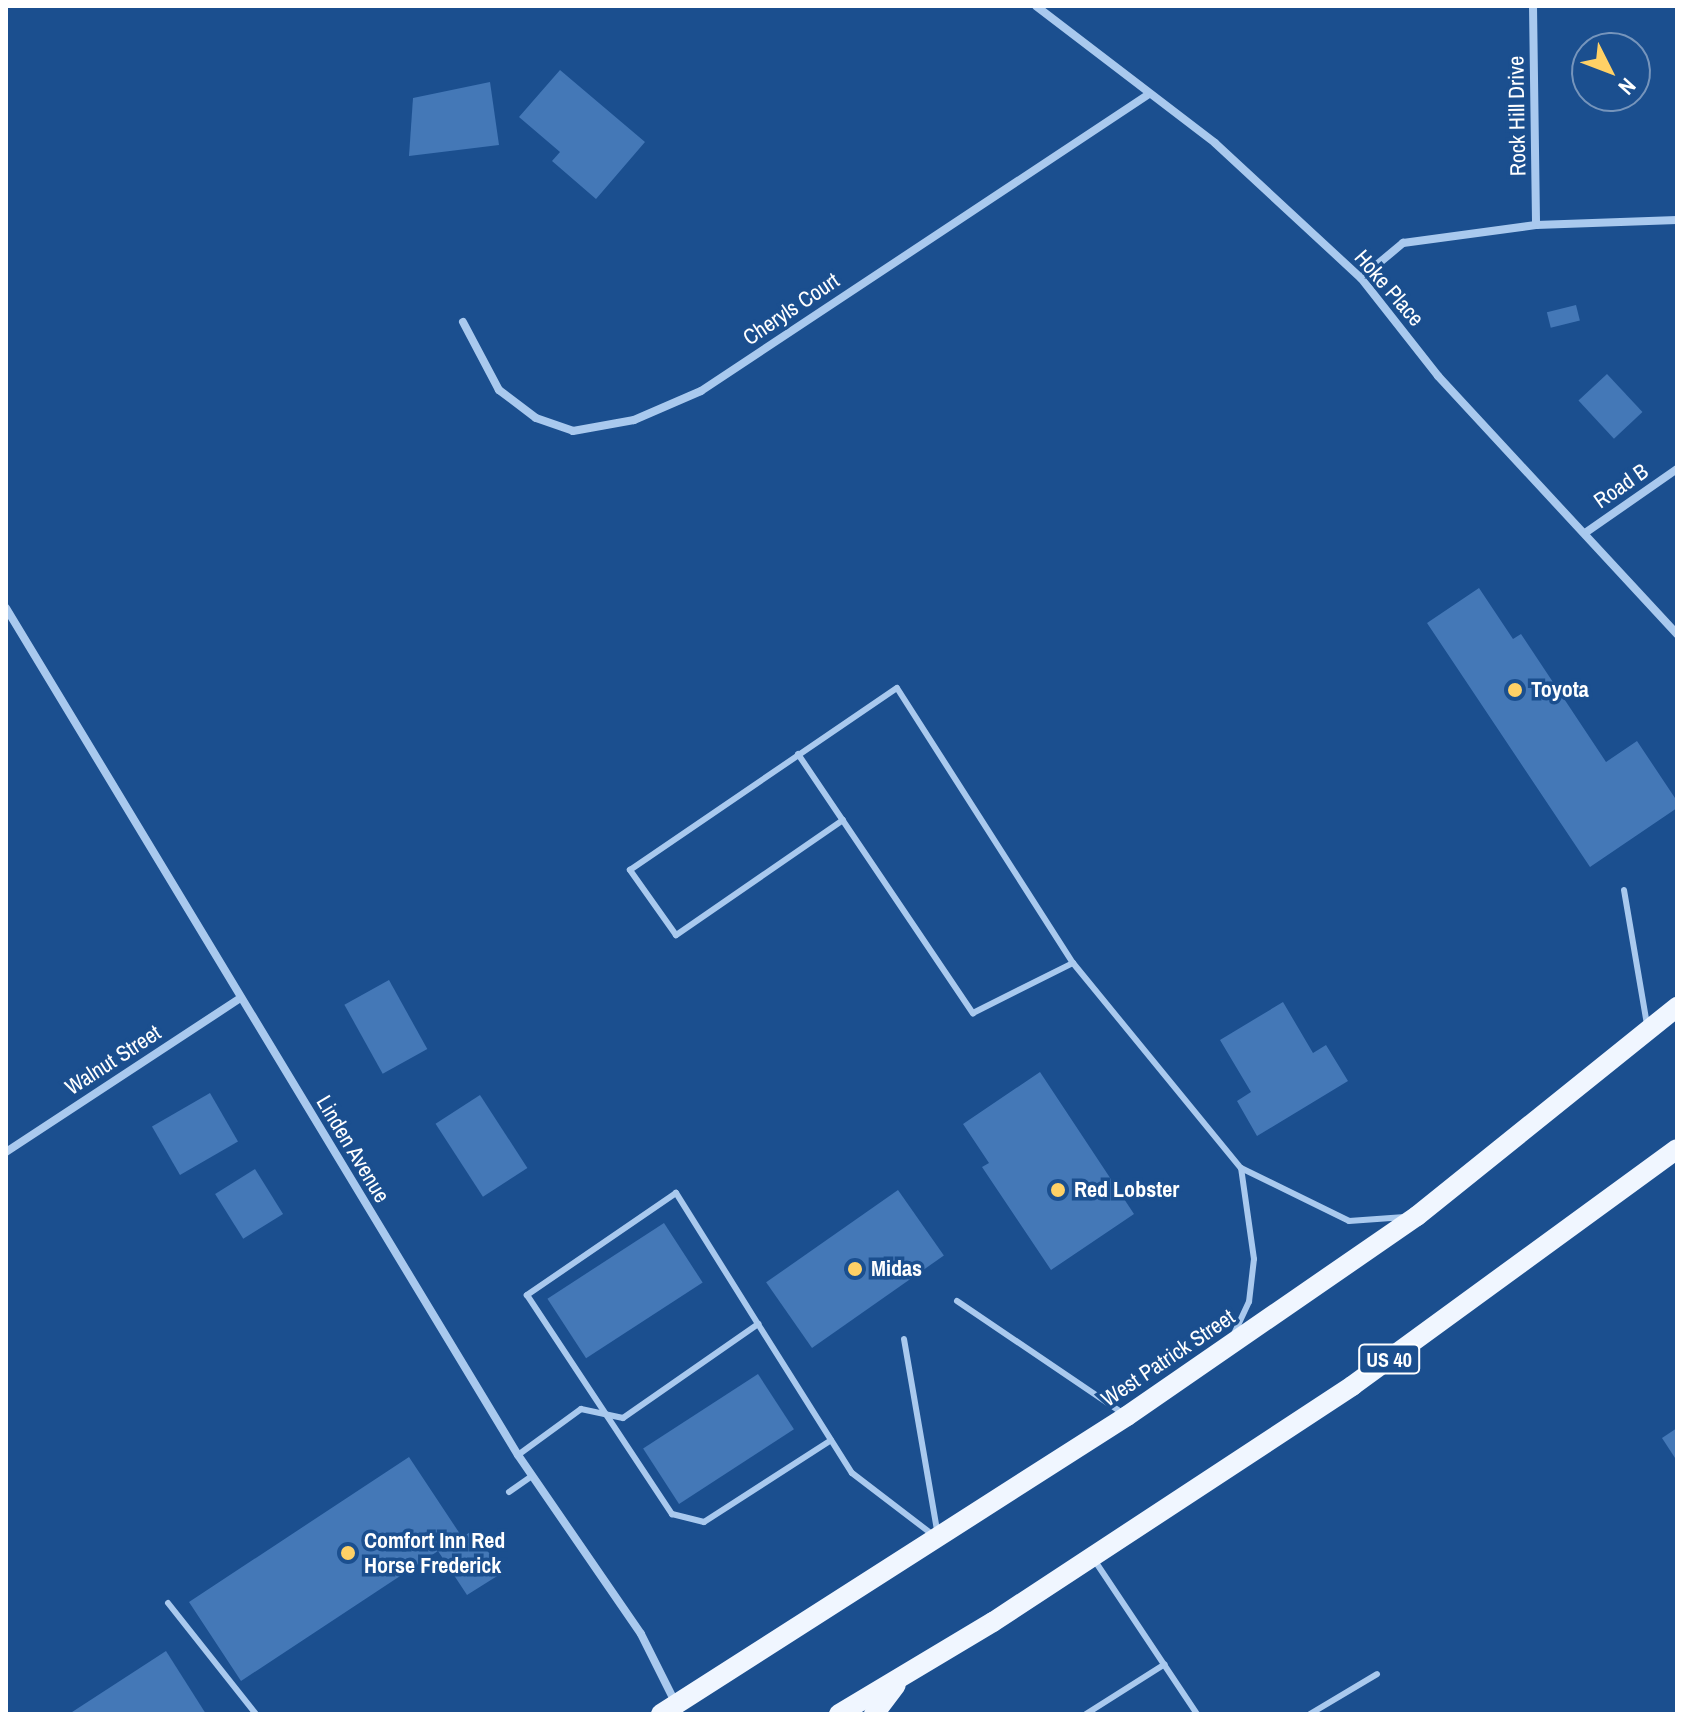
<!DOCTYPE html>
<html>
<head>
<meta charset="utf-8">
<style>
	body { margin:0 }
	#map { position:relative; width:1683px; height:1720px; overflow:hidden; background:#1b4f8f; font-family:"Archivo Narrow",sans-serif }
	div>[style] { position:absolute }
	.building>* { inset:0; background:#4478b7; transform-origin:0 0 }
	.service>* { height:6px; margin:-3px; padding:0 3px; transform-origin:3px; border-radius:3px; background:#a9c9ee }
	.minor>* { height:8px; margin:-4px; padding:0 4px; transform-origin:4px; border-radius:4px; background:#a9c9ee }
	.primary>* { height:20px; margin:-10px; padding:0 10px; transform-origin:10px; border-radius:10px; background:#f0f6ff }
	.dots>* { width:22px; height:22px; translate:-50% -50%; box-sizing:border-box; border:4px solid #1b4f8f; border-radius:50% }
	span { translate:-50% -50%; white-space:nowrap; text-align:center; line-height:1.15; -webkit-text-stroke:7px #1b4f8f; paint-order:stroke }
	.shield-label span { padding:2px 6px; background:#1b4f8f; border:2px solid; border-radius:6px; -webkit-text-stroke-width:0 }
	.shield-label { font-size:20px; color:#fff; font-weight:700 }
	.street-label { font-size:22px; color:#fff }
	.poi-label { font-size:22px; color:#fff; font-weight:700 }
	.left { translate:0 -50%; text-align:left }
	.frame { position:absolute; inset:0; border:8px solid #fff; pointer-events:none }
	.north { position:absolute; left:1571px; top:32px; width:80px; height:80px; box-sizing:border-box; background:#1b4f8f; border:2px solid #7695bc; border-radius:50%; rotate:132deg; font-size:22px; font-weight:700; line-height:32px; text-align:center; color:#fff }
	.north::after { content:''; display:block; margin:auto; width:28px; height:36px; background:#ffd166; clip-path:polygon(50% 0,100% 100%,50% 72%,0 100%) }
</style>
</head>
<body>
<div id="map">
	<div class="building">
		<i style="clip-path:polygon(560px 70px,645px 142px,596px 199px,552px 161px,560px 152px,519px 117px)"></i>
		<i style="clip-path:polygon(490px 82px,499px 145px,409px 156px,413px 98px)"></i>
		<i style="left:1576px;top:305px;width:16px;height:30px;rotate:76deg"></i>
		<i style="left:1607px;top:374px;width:52px;height:39px;rotate:47deg"></i>
		<i style="clip-path:polygon(1479px 588px,1513px 639px,1521px 634px,1606px 762px,1637px 741px,1677px 801px,1677px 808px,1590px 867px,1427px 623px)"></i>
		<i style="left:389px;top:980px;width:79px;height:51px;rotate:61deg"></i>
		<i style="clip-path:polygon(1283px 1002px,1313px 1053px,1326px 1045px,1348px 1081px,1257px 1136px,1237px 1101px,1251px 1092px,1220px 1040px)"></i>
		<i style="clip-path:polygon(1040px 1072px,1134px 1214px,1051px 1270px,982px 1167px,989px 1163px,963px 1124px)"></i>
		<i style="left:210px;top:1093px;width:56px;height:67px;rotate:60deg"></i>
		<i style="left:480px;top:1095px;width:87px;height:53px;rotate:57deg"></i>
		<i style="left:255px;top:1169px;width:53px;height:47px;rotate:58deg"></i>
		<i style="left:898px;top:1190px;width:80px;height:161px;rotate:55deg"></i>
		<i style="left:664px;top:1223px;width:71px;height:139px;rotate:57deg"></i>
		<i style="left:758px;top:1374px;width:66px;height:137px;rotate:57deg"></i>
		<i style="clip-path:polygon(1677px 1428px,1677px 1461px,1662px 1438px)"></i>
		<i style="clip-path:polygon(409px 1457px,462px 1537px,474px 1530px,502px 1573px,467px 1595px,438px 1551px,241px 1681px,189px 1602px)"></i>
		<i style="clip-path:polygon(166px 1651px,206px 1714px,69px 1714px)"></i>
	</div>
	<div class="service">
		<i style="left:798px;top:754px;width:313px;rotate:56deg"></i>
		<i style="left:973px;top:1013px;width:112px;rotate:-26.6deg"></i>
		<i style="left:843px;top:820px;width:203px;rotate:145.4deg"></i>
		<i style="left:676px;top:935px;width:80px;rotate:-125.3deg"></i>
		<i style="left:630px;top:870px;width:323px;rotate:-34.3deg"></i>
		<i style="left:897px;top:688px;width:326px;rotate:57.4deg"></i>
		<i style="left:1073px;top:963px;width:265px;rotate:50.7deg"></i>
		<i style="left:1241px;top:1168px;width:120px;rotate:26.1deg"></i>
		<i style="left:1349px;top:1221px;width:56px;rotate:-4.1deg"></i>
		<i style="left:1624px;top:890px;width:137px;rotate:80.3deg"></i>
		<i style="left:957px;top:1301px;width:202px;rotate:34.1deg"></i>
		<i style="left:758px;top:1324px;width:155px;rotate:-122deg"></i>
		<i style="left:676px;top:1193px;width:181px;rotate:145.6deg"></i>
		<i style="left:527px;top:1295px;width:263px;rotate:56.5deg"></i>
		<i style="left:672px;top:1514px;width:33px;rotate:14deg"></i>
		<i style="left:704px;top:1522px;width:151px;rotate:-32.8deg"></i>
		<i style="left:1233px;top:1336px;width:38px;rotate:-65deg"></i>
		<i style="left:1249px;top:1302px;width:43px;rotate:-83.4deg"></i>
		<i style="left:1254px;top:1259px;width:92px;rotate:-98.1deg"></i>
		<i style="left:904px;top:1339px;width:195px;rotate:80.2deg"></i>
		<i style="left:518px;top:1455px;width:78px;rotate:-36.1deg"></i>
		<i style="left:581px;top:1409px;width:43px;rotate:12.1deg"></i>
		<i style="left:623px;top:1418px;width:165px;rotate:-34.8deg"></i>
		<i style="left:758px;top:1324px;width:176px;rotate:57.8deg"></i>
		<i style="left:852px;top:1473px;width:102px;rotate:37.4deg"></i>
		<i style="left:509px;top:1492px;width:28px;rotate:-35deg"></i>
		<i style="left:1095px;top:1561px;width:184px;rotate:56.3deg"></i>
		<i style="left:168px;top:1603px;width:142px;rotate:51.6deg"></i>
		<i style="left:1086px;top:1714px;width:93px;rotate:-32.3deg"></i>
		<i style="left:1310px;top:1714px;width:78px;rotate:-30.8deg"></i>
	</div>
	<div class="minor">
		<i style="left:1036px;top:6px;width:225px;rotate:37.4deg"></i>
		<i style="left:1215px;top:143px;width:199px;rotate:42.8deg"></i>
		<i style="left:1361px;top:278px;width:125px;rotate:51.8deg"></i>
		<i style="left:1438px;top:376px;width:352px;rotate:47.2deg"></i>
		<i style="left:1533px;top:6px;width:219px;rotate:89.2deg"></i>
		<i style="left:1361px;top:278px;width:55px;rotate:-39.8deg"></i>
		<i style="left:1403px;top:243px;width:134px;rotate:-7.7deg"></i>
		<i style="left:1536px;top:225px;width:141px;rotate:-2deg"></i>
		<i style="left:463px;top:322px;width:77px;rotate:62.1deg"></i>
		<i style="left:499px;top:390px;width:46px;rotate:37.1deg"></i>
		<i style="left:536px;top:418px;width:39px;rotate:19deg"></i>
		<i style="left:573px;top:431px;width:62px;rotate:-10.2deg"></i>
		<i style="left:634px;top:420px;width:73px;rotate:-23.4deg"></i>
		<i style="left:701px;top:391px;width:538px;rotate:-33.54deg"></i>
		<i style="left:1585px;top:533px;width:112px;rotate:-34.8deg"></i>
		<i style="left:6px;top:608px;width:990px;rotate:58.85deg"></i>
		<i style="left:518px;top:1455px;width:217px;rotate:55.5deg"></i>
		<i style="left:641px;top:1634px;width:76px;rotate:63.4deg"></i>
		<i style="left:6px;top:1152px;width:280px;rotate:-33.3deg"></i>
	</div>
	<div class="primary">
		<i style="left:661px;top:1714px;width:553px;rotate:-32.6deg"></i>
		<i style="left:1127px;top:1416px;width:352px;rotate:-34.6deg"></i>
		<i style="left:1417px;top:1216px;width:334px;rotate:-38.8deg"></i>
		<i style="left:839px;top:1714px;width:179px;rotate:-30.9deg"></i>
		<i style="left:993px;top:1622px;width:430px;rotate:-33.3deg"></i>
		<i style="left:1352px;top:1386px;width:402px;rotate:-36.1deg"></i>
		<i style="left:874px;top:1714px;width:36px;rotate:-53deg"></i>
	</div>
	<div class="dots">
		<i style="left:1515px;top:690px;background:#ffd166"></i>
		<i style="left:1058px;top:1190px;background:#ffd166"></i>
		<i style="left:855px;top:1269px;background:#ffd166"></i>
		<i style="left:348px;top:1553px;background:#ffd166"></i>
	</div>
	<div class="shield-label">
		<span style="left:1389px;top:1359px">US 40</span>
	</div>
	<div class="street-label">
		<span style="left:1517px;top:116px;rotate:-91deg">Rock Hill Drive</span>
		<span style="left:1389px;top:288px;rotate:49deg">Hoke Place</span>
		<span style="left:791px;top:309px;rotate:-34deg">Cheryls Court</span>
		<span style="left:1621px;top:486px;rotate:-35deg">Road B</span>
		<span style="left:113px;top:1060px;rotate:-33deg">Walnut Street</span>
		<span style="left:353px;top:1149px;rotate:59deg">Linden Avenue</span>
		<span style="left:1168px;top:1358px;rotate:-34deg">West Patrick Street</span>
	</div>
	<div class="poi-label">
		<span class="left" style="left:1531px;top:690px">Toyota</span>
		<span class="left" style="left:1074px;top:1190px">Red Lobster</span>
		<span class="left" style="left:871px;top:1269px">Midas</span>
		<span class="left" style="left:364px;top:1553px">Comfort Inn Red<br>Horse Frederick</span>
	</div>
	<div class="frame"></div>
	<div class="north">N</div>
</div>
</body>
</html>
